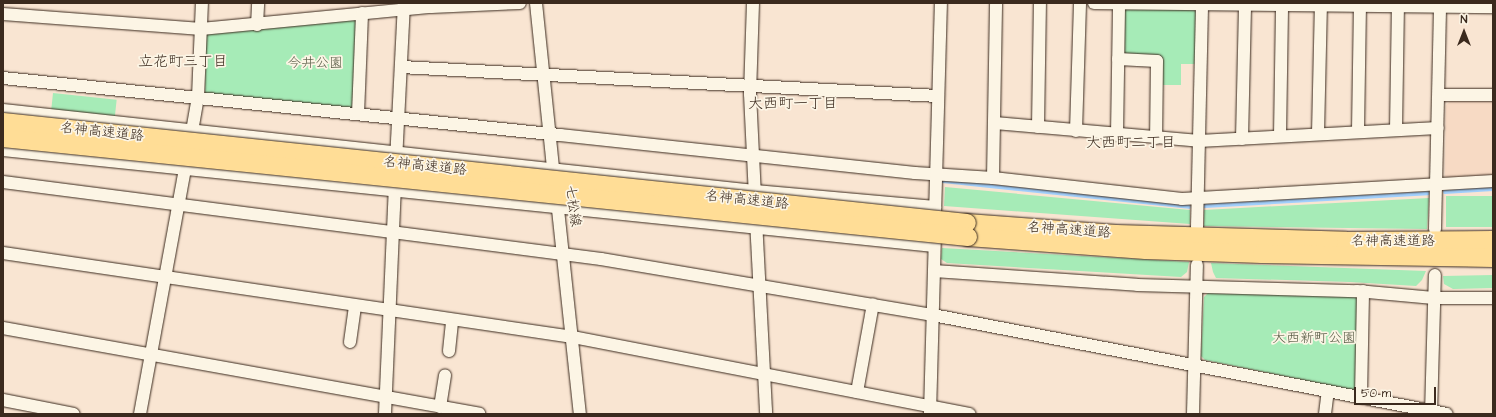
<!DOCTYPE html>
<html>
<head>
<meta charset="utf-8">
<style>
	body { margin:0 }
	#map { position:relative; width:1496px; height:417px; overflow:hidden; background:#f9e5d2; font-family:"Architects Daughter","Klee One",sans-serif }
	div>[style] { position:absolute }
	.built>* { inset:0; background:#f7dac4 }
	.green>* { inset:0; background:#a6ebb7; transform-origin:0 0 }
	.stream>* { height:3.5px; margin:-1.75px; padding:0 1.75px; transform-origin:1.75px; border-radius:1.75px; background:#a2d1fe }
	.roads { filter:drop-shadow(0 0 1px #3b2a1e) drop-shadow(0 0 1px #3b2a1e) }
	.minor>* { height:12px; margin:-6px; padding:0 6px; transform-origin:6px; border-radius:6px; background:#fcf5e5 }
	.highway>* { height:18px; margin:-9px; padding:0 9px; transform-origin:9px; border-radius:9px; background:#ffdd96 }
	.bridges { filter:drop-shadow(0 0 1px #3b2a1e) drop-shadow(0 0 1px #3b2a1e) }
	.highway-bridge>* { height:18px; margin:-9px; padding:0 9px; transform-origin:9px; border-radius:9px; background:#ffdd96 }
	span { translate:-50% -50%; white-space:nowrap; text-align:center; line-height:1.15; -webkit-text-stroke:3.5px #fcf5e5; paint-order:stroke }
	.park-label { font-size:14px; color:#565a44 }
	.street-label { font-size:14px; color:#3b2a1e }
	.neighbourhood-label { font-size:15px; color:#3b2a1e }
	.frame { position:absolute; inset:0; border:4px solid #3b2a1e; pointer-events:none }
	.north { position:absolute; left:1444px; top:12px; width:40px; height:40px; -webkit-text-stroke:3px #fcf5e5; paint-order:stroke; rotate:0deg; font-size:11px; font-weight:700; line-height:16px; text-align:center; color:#3b2a1e }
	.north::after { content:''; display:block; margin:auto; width:14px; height:18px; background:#3b2a1e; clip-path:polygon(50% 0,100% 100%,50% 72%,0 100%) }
	.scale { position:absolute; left:1354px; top:387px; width:82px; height:18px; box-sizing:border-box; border:2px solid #3b2a1e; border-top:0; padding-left:5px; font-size:12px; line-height:14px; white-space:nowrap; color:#3b2a1e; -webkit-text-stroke:3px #fcf5e5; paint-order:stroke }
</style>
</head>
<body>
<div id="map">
	<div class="built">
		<i style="clip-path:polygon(1451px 101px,1493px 102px,1493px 178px,1450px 181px,1445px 176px,1446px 105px)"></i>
	</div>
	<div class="green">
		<i style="clip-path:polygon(1127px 8px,1193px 9px,1197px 12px,1195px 64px,1181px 64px,1181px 85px,1162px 85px,1162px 58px,1160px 56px,1124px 54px,1122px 11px)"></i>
		<i style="clip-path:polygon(356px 19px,355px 109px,205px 94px,206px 33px)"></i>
		<i style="left:53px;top:93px;width:64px;height:18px;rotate:6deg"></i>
		<i style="clip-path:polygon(945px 187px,1190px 210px,1190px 224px,944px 206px)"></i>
		<i style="left:1493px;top:196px;width:31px;height:47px;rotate:90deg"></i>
		<i style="clip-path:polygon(1429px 198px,1427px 229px,1204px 226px,1204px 210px)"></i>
		<i style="clip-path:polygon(942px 248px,1189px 262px,1187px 272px,1181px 277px,947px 263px,941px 259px)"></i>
		<i style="clip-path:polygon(1211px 263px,1426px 271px,1422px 280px,1416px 286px,1350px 282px,1216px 278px,1213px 272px)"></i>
		<i style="clip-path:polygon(1493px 275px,1493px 288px,1453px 289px,1444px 284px,1443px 276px)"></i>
		<i style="clip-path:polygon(1208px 293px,1356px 296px,1359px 300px,1357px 387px,1353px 390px,1205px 360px,1201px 356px,1204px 297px)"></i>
	</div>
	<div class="stream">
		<i style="left:943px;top:181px;width:247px;rotate:6deg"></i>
		<i style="left:1445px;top:192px;width:48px;rotate:-3.6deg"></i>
		<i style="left:1205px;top:206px;width:223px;rotate:-3.3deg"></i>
	</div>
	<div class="roads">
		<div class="minor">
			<i style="left:536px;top:3px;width:174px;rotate:84.1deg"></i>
			<i style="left:753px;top:3px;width:91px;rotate:91.9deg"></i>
			<i style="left:750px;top:94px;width:104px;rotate:87.2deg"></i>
			<i style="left:1094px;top:3px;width:399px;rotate:0.6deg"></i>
			<i style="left:3px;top:14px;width:199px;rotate:4.3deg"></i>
			<i style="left:201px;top:29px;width:231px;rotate:-5.5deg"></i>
			<i style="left:431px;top:7px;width:89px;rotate:-2.6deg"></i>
			<i style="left:257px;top:25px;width:22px;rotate:-87deg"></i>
			<i style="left:1118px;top:59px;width:39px;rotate:3deg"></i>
			<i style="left:1157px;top:61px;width:77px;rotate:90.7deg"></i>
			<i style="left:401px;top:67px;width:538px;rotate:3.09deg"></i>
			<i style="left:3px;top:78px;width:560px;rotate:5.84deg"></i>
			<i style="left:560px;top:135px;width:357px;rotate:6.1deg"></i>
			<i style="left:915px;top:173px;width:78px;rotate:3.7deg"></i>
			<i style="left:993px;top:178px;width:190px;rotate:6.3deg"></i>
			<i style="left:1182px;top:199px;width:312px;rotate:-3.3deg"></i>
			<i style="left:1439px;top:95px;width:54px"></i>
			<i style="left:3px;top:110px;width:756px;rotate:6.15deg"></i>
			<i style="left:755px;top:191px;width:181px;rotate:5.1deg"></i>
			<i style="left:358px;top:114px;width:101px;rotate:-87.7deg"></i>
			<i style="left:995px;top:123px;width:205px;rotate:5deg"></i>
			<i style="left:1199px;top:141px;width:239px;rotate:-3.1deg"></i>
			<i style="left:1038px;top:127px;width:124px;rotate:-89.1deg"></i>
			<i style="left:1396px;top:130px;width:124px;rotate:-89.1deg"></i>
			<i style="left:1076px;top:131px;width:128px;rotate:-88.2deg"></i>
			<i style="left:1358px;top:131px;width:125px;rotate:-89.1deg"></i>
			<i style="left:1318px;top:134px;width:129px;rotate:-88.7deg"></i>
			<i style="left:1117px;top:135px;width:132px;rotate:-89.1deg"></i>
			<i style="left:1280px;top:136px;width:131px;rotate:-89.1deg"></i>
			<i style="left:191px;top:137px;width:41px;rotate:-80.1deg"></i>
			<i style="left:198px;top:97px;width:94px;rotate:-87.6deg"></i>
			<i style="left:1242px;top:139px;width:136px;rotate:-88.7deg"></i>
			<i style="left:3px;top:150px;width:936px;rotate:5.89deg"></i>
			<i style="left:396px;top:161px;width:158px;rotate:-87.1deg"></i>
			<i style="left:993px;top:178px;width:175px;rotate:-89deg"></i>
			<i style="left:3px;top:182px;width:603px;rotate:7.34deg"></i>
			<i style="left:601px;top:259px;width:337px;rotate:9.6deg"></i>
			<i style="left:933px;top:315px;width:523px;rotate:10.9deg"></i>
			<i style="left:557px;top:200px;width:215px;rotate:83.9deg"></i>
			<i style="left:935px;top:215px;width:212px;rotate:-88.4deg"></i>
			<i style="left:756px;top:220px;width:194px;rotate:87deg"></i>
			<i style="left:1197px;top:227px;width:224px;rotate:-88.7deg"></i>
			<i style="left:1435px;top:229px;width:226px;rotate:-88.7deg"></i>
			<i style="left:3px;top:253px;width:576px;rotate:8.38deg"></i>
			<i style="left:573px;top:337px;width:404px;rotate:11deg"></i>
			<i style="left:934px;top:271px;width:203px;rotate:3.9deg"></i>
			<i style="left:1137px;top:285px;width:220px;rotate:1.6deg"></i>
			<i style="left:1357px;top:291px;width:77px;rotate:5.2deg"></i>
			<i style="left:1434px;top:298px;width:59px"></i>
			<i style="left:3px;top:328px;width:484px;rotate:10.2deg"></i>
			<i style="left:350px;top:342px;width:36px;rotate:-82deg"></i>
			<i style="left:449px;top:351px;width:31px;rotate:-84deg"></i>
			<i style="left:857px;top:392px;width:89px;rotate:-79.7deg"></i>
			<i style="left:1361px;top:397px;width:106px;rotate:-88.9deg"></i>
			<i style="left:3px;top:400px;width:72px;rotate:11.2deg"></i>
			<i style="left:440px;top:407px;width:32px;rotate:-81deg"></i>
			<i style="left:930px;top:413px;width:174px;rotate:-88.4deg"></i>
			<i style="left:140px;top:414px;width:259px;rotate:-79.6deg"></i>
			<i style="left:385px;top:414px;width:231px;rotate:-87.5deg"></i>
			<i style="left:1193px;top:414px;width:149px;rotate:-88.5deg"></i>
			<i style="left:1325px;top:414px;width:23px;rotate:-83deg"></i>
			<i style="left:1431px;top:414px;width:139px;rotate:-88.4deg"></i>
		</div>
		<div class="highway">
			<i style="left:967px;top:223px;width:149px;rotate:4.2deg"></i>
			<i style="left:1116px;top:234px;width:230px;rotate:1.7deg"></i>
			<i style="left:1346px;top:241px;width:147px;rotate:-0.4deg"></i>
			<i style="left:968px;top:237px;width:178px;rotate:4.2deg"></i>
			<i style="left:1146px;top:250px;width:116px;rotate:2deg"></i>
			<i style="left:1262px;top:254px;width:231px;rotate:1deg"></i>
		</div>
	</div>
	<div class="bridges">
		<div class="highway-bridge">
			<i style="left:3px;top:122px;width:969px;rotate:5.98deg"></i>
			<i style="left:3px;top:138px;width:970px;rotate:5.86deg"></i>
		</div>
	</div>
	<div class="park-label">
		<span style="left:315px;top:63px">今井公園</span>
		<span style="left:1314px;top:338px">大西新町公園</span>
	</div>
	<div class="street-label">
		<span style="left:102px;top:132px;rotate:6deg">名神高速道路</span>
		<span style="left:425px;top:166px;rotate:6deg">名神高速道路</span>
		<span style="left:747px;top:200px;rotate:6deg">名神高速道路</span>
		<span style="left:573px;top:206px;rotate:82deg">七松線</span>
		<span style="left:1069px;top:230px;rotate:4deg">名神高速道路</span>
		<span style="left:1393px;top:241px">名神高速道路</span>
	</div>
	<div class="neighbourhood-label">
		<span style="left:183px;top:62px">立花町三丁目</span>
		<span style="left:793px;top:104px">大西町一丁目</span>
		<span style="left:1131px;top:143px">大西町二丁目</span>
	</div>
	<div class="frame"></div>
	<div class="north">N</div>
	<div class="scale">50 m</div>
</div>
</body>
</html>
